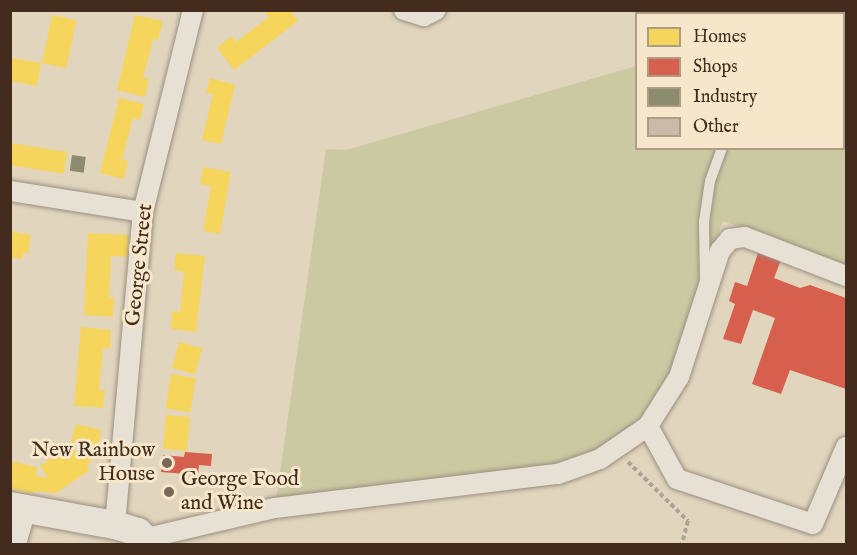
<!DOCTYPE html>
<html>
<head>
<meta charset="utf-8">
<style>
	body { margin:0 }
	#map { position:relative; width:857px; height:555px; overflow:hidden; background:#e2d5bd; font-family:"IM FELL English",serif }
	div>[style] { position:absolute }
	.green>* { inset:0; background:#cbc9a2 }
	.homes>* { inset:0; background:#f6d55c; transform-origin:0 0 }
	.shops>* { inset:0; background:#d6604d }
	.industry>* { inset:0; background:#8c8c6e; transform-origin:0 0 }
	.building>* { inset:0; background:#cbbaa9; transform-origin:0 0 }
	.path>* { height:4px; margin-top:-2px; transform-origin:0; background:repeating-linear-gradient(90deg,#aba398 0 4.5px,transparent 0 7.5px) }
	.roads { filter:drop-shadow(0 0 2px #9a9081) drop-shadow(0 0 2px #9a9081) }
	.lane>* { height:10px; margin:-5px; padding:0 5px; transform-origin:5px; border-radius:5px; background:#e7e0d4 }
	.street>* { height:20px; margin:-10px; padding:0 10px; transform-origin:10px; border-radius:10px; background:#e7e0d4 }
	.secondary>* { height:28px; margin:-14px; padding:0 14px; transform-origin:14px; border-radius:14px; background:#e7e0d4 }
	.dots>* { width:16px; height:16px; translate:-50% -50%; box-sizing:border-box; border:3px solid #f6e7ca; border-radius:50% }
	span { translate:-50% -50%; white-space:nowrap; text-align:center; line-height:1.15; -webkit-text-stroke:6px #f6e7ca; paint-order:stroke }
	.street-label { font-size:21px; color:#432c1e }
	.poi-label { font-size:21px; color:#432c1e }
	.right { translate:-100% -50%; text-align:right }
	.left { translate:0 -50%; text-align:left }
	.frame { position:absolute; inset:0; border:12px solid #432c1e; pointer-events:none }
	.legend { position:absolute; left:635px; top:12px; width:210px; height:138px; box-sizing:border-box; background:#f6e7ca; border:2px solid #ae9c85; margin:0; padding:8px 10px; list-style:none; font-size:18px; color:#432c1e }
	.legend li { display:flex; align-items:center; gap:12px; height:30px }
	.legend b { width:30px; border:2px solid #ae9c85 }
</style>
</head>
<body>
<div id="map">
	<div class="green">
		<i style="clip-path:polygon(710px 10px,846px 11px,846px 265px,723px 221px,710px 255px,679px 377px,648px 426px,600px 459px,275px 508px,326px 149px,346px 150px,636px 66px,636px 148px,844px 148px,844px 14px,709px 13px)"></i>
	</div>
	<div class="homes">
		<i style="clip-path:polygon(264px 10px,290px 10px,298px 21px,234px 70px,217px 48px,231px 36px,236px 42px,269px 17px)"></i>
		<i style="left:52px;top:15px;width:25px;height:49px;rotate:12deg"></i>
		<i style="clip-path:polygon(135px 15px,163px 21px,158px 40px,153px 39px,143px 78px,149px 79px,145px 97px,117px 90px)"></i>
		<i style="clip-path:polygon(10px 58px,41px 63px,37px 86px,10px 81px)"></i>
		<i style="clip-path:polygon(210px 78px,235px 85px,221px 144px,202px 140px,213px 94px,206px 93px)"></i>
		<i style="clip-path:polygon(119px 98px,144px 104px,140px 120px,133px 118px,122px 160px,128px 161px,124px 179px,100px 173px)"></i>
		<i style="left:10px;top:143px;width:58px;height:22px;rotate:9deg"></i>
		<i style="clip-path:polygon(203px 167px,231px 172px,220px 234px,203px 231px,211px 186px,200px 184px)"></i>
		<i style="clip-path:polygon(10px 231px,31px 235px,28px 254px,23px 253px,22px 259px,10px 257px)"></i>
		<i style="clip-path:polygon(88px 233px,129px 235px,128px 257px,111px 256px,109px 298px,114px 298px,113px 317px,84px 315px)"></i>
		<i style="clip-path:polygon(176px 253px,205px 256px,196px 332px,171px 329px,172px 311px,180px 312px,184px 272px,174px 270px)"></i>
		<i style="clip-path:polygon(81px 327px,111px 330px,110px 349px,103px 348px,99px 390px,105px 390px,103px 408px,74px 406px)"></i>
		<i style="left:179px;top:342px;width:24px;height:27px;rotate:15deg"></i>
		<i style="left:171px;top:374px;width:25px;height:35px;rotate:9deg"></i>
		<i style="left:166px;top:415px;width:24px;height:34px;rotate:5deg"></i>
		<i style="clip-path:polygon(76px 424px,101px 430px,98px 449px,93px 447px,91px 462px,86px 466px,90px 470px,56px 493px,34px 491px,33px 494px,10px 488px,10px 461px,37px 467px,36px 476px,48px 478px,40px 466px,70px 445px,77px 453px,80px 451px,81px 445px,71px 443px)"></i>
	</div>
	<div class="shops">
		<i style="clip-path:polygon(758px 253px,781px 260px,774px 278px,800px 288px,810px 285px,846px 298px,846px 389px,790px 370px,781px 394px,752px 384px,775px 318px,753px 310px,741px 344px,723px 339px,735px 304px,729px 301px,735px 282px,747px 286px)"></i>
		<i style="clip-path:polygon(185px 452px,212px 454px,211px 466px,199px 465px,198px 475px,161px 472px,163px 455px,184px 457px)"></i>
	</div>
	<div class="industry">
		<i style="left:72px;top:155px;width:14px;height:16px;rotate:8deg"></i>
	</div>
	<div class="building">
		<i style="left:844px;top:106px;width:2px;height:18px;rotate:27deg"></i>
	</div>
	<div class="path">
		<i style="left:628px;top:462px;width:84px;rotate:44.5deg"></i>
		<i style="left:688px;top:521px;width:24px;rotate:105deg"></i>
	</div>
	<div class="roads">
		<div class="lane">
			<i style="left:705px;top:281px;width:59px;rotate:-91deg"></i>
			<i style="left:704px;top:222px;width:41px;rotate:-81.7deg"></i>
			<i style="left:710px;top:181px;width:35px;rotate:-70deg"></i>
		</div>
		<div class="street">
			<i style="left:404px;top:10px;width:21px;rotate:17deg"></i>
			<i style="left:424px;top:16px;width:13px;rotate:-27deg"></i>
			<i style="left:10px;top:191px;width:135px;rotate:9deg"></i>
			<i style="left:648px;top:426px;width:60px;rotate:61.3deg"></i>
			<i style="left:677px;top:479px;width:143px;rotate:18.3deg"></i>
			<i style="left:813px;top:524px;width:84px;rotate:-66.8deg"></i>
			<i style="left:115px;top:525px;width:314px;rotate:-84.9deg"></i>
			<i style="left:143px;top:212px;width:208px;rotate:-76.1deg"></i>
			<i style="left:147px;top:538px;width:131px;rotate:-13.2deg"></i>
			<i style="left:275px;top:508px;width:285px;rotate:-6.9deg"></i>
			<i style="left:558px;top:474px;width:45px;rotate:-19.7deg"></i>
			<i style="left:600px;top:459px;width:58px;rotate:-34.5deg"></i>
			<i style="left:648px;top:426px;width:58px;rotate:-57.7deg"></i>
			<i style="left:679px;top:377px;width:133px;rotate:-72deg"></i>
			<i style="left:720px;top:251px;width:16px;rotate:-50deg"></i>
			<i style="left:730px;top:239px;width:15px;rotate:-8deg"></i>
			<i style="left:745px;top:237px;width:108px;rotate:21.1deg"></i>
			<i style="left:16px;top:544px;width:35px;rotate:-74deg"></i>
		</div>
		<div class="secondary">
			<i style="left:10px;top:506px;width:107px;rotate:10.3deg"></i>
			<i style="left:115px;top:525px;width:24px;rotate:17deg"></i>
			<i style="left:138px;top:532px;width:17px;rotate:45deg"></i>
		</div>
	</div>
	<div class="dots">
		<i style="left:167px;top:463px;background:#7b6756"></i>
		<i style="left:169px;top:492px;background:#7b6756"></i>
	</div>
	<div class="street-label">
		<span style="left:140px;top:265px;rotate:-84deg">George Street</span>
	</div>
	<div class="poi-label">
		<span class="right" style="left:155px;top:463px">New Rainbow<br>House</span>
		<span class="left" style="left:181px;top:492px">George Food<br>and Wine</span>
	</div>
	<div class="frame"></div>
	<ul class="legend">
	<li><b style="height:16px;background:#f6d55c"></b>Homes</li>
	<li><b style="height:16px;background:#d6604d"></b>Shops</li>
	<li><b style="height:16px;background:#8c8c6e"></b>Industry</li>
	<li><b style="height:16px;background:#cbbaa9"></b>Other</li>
	</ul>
</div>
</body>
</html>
